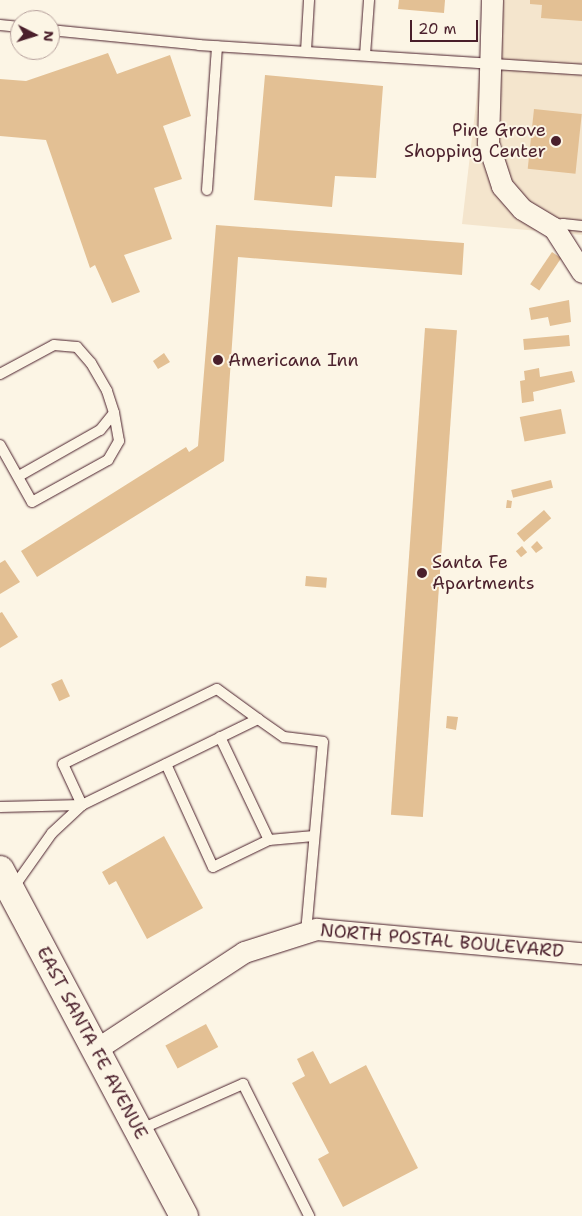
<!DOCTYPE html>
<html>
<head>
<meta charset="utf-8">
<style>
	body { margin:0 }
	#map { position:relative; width:582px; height:1216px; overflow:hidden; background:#fcf5e5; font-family:"Shantell Sans",sans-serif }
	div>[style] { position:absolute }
	.built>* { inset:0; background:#f4e5cd }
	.building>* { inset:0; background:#e3c094; transform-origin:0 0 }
	.roads { filter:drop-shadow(0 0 1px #4a1f2b) drop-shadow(0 0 1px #4a1f2b) }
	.service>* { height:10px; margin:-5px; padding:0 5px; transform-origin:5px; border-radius:5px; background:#fcf5e5 }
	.minor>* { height:21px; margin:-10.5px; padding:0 10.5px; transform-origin:10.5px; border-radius:10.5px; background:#fcf5e5 }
	.primary>* { height:28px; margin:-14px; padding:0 14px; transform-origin:14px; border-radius:14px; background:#fcf5e5 }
	.dots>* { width:14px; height:14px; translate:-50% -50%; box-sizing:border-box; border:2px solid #fcf5e5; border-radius:50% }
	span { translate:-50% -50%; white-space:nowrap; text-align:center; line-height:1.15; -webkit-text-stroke:4px #fcf5e5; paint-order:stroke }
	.poi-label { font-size:18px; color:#4a1f2b }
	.right { translate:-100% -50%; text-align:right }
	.left { translate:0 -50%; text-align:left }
	.street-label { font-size:18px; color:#4a1f2b }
	.north { position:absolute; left:10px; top:10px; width:50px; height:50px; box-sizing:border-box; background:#fcf5e5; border:1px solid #b59f9b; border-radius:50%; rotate:95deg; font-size:14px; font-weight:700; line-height:20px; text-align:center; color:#4a1f2b }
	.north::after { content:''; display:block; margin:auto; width:18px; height:22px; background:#4a1f2b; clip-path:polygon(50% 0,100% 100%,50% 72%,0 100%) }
	.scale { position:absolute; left:410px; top:20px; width:68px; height:22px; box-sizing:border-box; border:2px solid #4a1f2b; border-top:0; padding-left:6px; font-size:15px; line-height:18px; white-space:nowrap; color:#4a1f2b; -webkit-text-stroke:4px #fcf5e5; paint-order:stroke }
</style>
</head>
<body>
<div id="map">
	<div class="built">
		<i style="clip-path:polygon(488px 0,582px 0,582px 235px,462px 224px)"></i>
	</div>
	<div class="building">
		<i style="clip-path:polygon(399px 0,445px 0,444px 13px,398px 9px)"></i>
		<i style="clip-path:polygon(530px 0,582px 0,582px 21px,541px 18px,542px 5px,530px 4px)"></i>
		<i style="clip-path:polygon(108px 53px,117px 74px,170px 55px,191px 116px,163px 126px,182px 179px,154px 188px,172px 239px,124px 255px,140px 292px,112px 303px,95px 265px,90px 268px,46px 140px,0 136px,0 79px,26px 81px)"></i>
		<i style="clip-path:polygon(265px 75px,383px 86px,376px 178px,335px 176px,332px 207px,254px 200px)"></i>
		<i style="left:534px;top:109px;width:48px;height:60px;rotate:6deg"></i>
		<i style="clip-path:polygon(216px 225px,464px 243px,462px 275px,238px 257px,224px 461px,37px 577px,21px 551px,186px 447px,189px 452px,198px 446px)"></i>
		<i style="left:552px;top:252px;width:11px;height:39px;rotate:34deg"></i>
		<i style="clip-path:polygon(569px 300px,571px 322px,550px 326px,548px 317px,531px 320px,529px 308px)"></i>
		<i style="left:425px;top:328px;width:32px;height:488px;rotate:4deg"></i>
		<i style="left:569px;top:335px;width:11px;height:46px;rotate:85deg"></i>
		<i style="clip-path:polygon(164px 353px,170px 362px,158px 369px,153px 361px)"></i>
		<i style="clip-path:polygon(539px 368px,540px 377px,572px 371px,575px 382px,533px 392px,534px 401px,522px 403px,520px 381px,525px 380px,524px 371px)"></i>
		<i style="left:561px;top:409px;width:25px;height:42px;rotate:79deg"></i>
		<i style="left:551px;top:480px;width:8px;height:41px;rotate:76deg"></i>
		<i style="clip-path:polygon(507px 500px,512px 501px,511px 508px,506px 508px)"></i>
		<i style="left:544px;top:510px;width:11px;height:36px;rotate:49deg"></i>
		<i style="clip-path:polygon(537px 541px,543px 548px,536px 553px,531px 547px)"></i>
		<i style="left:522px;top:546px;width:8px;height:8px;rotate:50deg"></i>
		<i style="clip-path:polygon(5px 560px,20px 582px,0 594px,0 563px)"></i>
		<i style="left:306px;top:576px;width:21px;height:10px;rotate:5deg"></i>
		<i style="clip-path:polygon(2px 612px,18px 637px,0 648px,0 613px)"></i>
		<i style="left:62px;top:679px;width:19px;height:12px;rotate:65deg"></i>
		<i style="clip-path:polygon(447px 716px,458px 717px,456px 730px,446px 728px)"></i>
		<i style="clip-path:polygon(164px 836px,203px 908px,147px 939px,116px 881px,109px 885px,102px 872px)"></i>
		<i style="left:206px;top:1024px;width:26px;height:46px;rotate:62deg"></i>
		<i style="clip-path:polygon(313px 1051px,330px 1084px,366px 1065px,418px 1168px,343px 1207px,318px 1159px,329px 1153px,292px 1083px,305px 1076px,297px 1059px)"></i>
	</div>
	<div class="roads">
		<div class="service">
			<i style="left:0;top:25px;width:20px;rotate:6deg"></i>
			<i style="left:50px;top:30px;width:150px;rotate:5.7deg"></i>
			<i style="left:199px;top:45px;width:384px;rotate:3.7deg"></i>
			<i style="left:306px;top:51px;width:51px;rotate:-86.6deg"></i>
			<i style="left:365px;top:55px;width:55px;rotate:-85.8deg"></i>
			<i style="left:207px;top:190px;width:144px;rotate:-86deg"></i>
			<i style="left:554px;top:228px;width:10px;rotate:-24deg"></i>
			<i style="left:563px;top:224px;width:19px;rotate:6deg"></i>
			<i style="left:0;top:374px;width:61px;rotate:-28.2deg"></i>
			<i style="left:54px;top:345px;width:23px;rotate:5deg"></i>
			<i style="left:77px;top:347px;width:21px;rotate:49deg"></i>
			<i style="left:91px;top:363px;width:32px;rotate:60deg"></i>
			<i style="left:107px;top:391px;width:23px;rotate:72deg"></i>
			<i style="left:114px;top:413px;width:22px;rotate:129deg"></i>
			<i style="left:100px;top:430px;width:93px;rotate:150.4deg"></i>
			<i style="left:0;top:445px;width:65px;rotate:60.7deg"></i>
			<i style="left:32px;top:502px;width:87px;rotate:-28.9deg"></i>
			<i style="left:108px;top:460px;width:22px;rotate:-60deg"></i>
			<i style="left:119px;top:441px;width:28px;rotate:-100deg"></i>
			<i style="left:258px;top:719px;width:196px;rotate:154deg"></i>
			<i style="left:82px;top:805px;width:45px;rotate:-114.9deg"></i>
			<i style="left:63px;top:764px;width:171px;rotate:-26deg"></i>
			<i style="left:217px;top:689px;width:51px;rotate:36.2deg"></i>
			<i style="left:258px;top:719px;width:32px;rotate:35deg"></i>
			<i style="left:284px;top:737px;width:39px;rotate:7deg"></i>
			<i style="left:323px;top:742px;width:191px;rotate:95.1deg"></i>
			<i style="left:220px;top:737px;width:114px;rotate:64.6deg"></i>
			<i style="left:269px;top:840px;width:45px;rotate:-5.1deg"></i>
			<i style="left:166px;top:764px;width:113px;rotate:65.5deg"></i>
			<i style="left:213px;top:867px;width:62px;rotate:-25.7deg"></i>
			<i style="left:0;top:807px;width:82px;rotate:-1.4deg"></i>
			<i style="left:13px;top:888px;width:67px;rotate:-54.7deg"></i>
			<i style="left:52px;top:833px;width:41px;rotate:-43deg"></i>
			<i style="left:139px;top:1130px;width:114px;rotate:-23.9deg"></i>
			<i style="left:243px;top:1084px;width:148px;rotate:63.4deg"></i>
		</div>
		<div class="minor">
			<i style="left:492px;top:0;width:143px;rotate:91.6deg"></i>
			<i style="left:488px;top:143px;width:45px;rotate:72deg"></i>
			<i style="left:502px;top:186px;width:30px;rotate:49deg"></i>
			<i style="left:522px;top:209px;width:37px;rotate:31deg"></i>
			<i style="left:554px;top:228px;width:52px;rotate:57.5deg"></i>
			<i style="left:95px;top:1050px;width:178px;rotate:-33.3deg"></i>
			<i style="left:244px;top:952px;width:76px;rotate:-17.7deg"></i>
			<i style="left:316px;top:929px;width:267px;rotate:5.2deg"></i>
		</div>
		<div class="primary">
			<i style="left:0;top:870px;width:392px;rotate:62deg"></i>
		</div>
	</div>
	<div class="dots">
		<i style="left:556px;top:141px;background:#4a1f2b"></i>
		<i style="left:218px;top:360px;background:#4a1f2b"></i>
		<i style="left:422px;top:573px;background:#4a1f2b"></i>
	</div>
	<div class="poi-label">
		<span class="right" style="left:546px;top:141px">Pine Grove<br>Shopping Center</span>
		<span class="left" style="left:228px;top:360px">Americana Inn</span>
		<span class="left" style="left:432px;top:573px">Santa Fe<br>Apartments</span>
	</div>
	<div class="street-label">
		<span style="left:442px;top:941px;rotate:5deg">NORTH POSTAL BOULEVARD</span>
		<span style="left:92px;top:1043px;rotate:62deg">EAST SANTA FE AVENUE</span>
	</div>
	<div class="north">N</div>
	<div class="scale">20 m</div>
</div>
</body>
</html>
